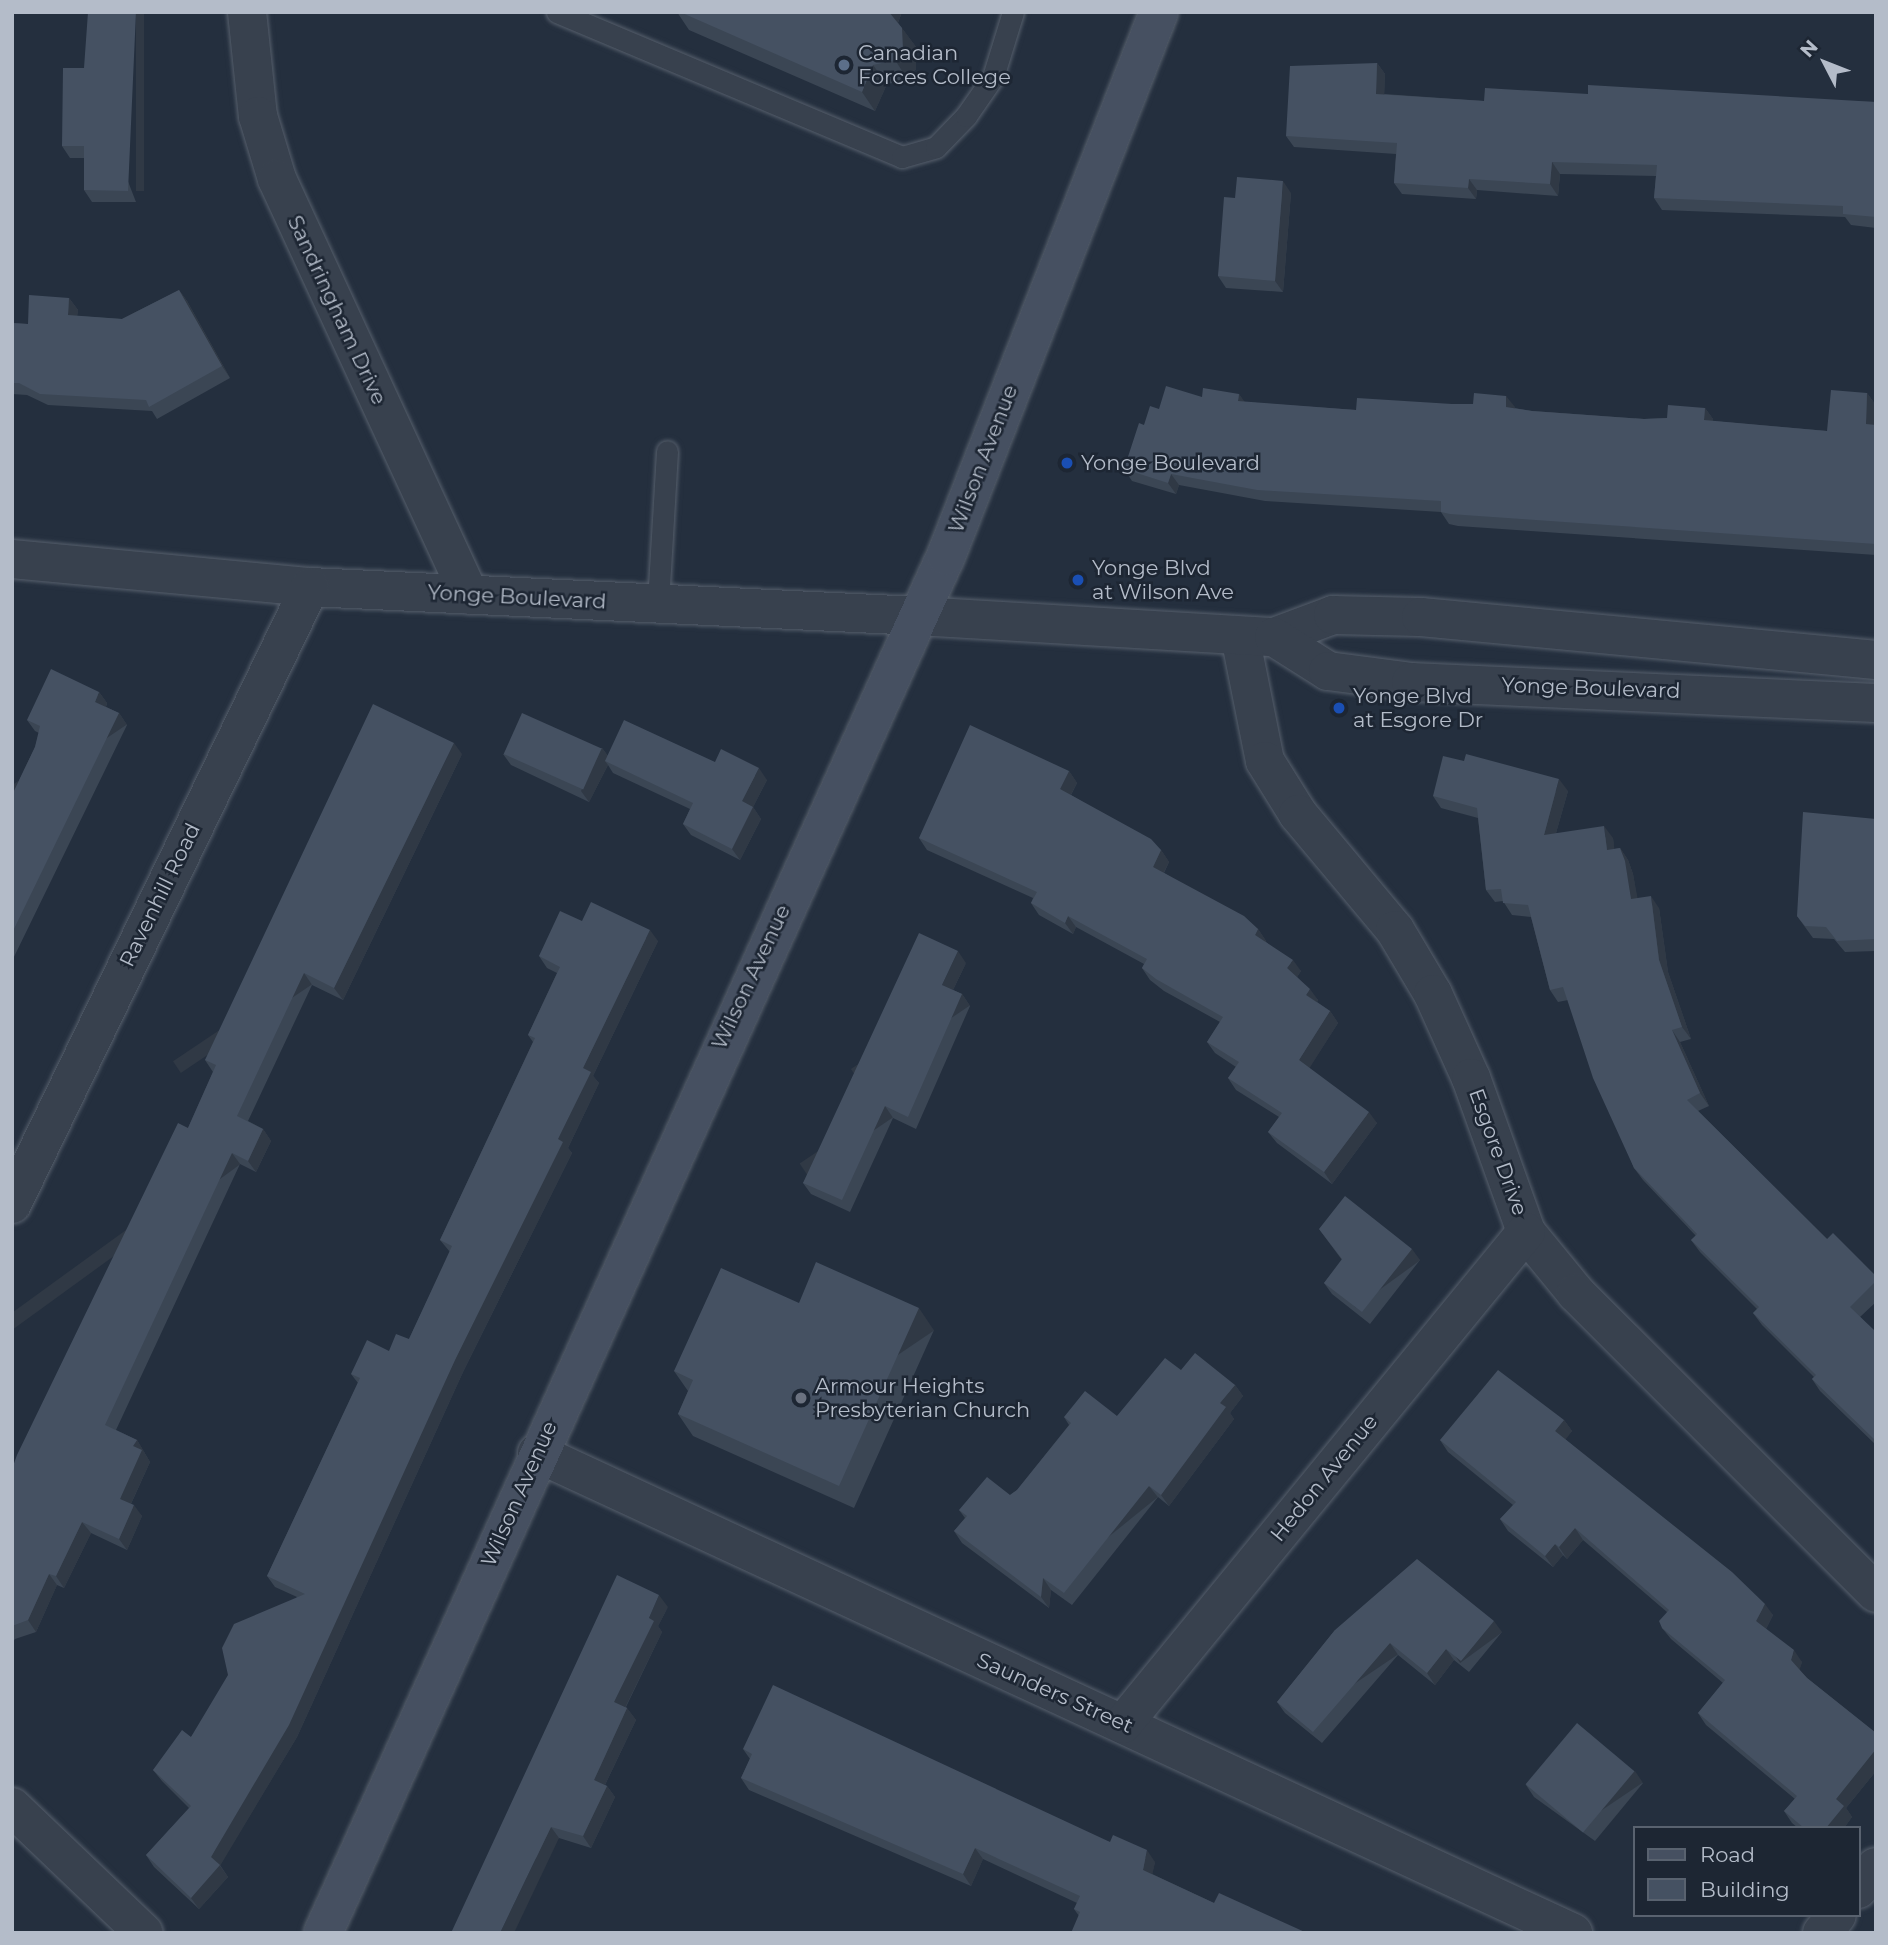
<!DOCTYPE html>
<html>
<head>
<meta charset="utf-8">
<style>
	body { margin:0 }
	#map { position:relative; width:1888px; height:1945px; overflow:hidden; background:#242f3e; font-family:Montserrat,sans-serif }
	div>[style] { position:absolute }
	.roads { filter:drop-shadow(0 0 2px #565f6c) drop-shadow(0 0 2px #565f6c) }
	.service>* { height:21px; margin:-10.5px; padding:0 10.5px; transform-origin:10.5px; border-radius:10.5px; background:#38414e }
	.minor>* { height:38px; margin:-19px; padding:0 19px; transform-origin:19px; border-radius:19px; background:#38414e }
	.tertiary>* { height:38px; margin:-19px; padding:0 19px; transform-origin:19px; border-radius:19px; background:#38414e }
	.secondary>* { height:38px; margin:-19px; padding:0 19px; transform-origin:19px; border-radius:19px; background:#465061 }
	.wall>* { inset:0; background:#3b4654 }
	.shaded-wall>* { inset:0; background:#303945; transform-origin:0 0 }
	.building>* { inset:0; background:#455162; transform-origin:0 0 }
	.dots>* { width:19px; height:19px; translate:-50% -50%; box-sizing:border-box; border:4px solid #1d2633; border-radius:50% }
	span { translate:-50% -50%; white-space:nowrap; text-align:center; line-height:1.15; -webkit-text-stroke:5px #1d2633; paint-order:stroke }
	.poi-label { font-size:21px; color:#b4bcc9 }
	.left { translate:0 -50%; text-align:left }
	.street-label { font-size:21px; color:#b4bcc9 }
	.frame { position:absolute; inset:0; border:14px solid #b4bcc9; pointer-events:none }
	.legend { position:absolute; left:1633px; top:1826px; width:228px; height:91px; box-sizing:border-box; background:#1d2633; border:2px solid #59626f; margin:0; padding:9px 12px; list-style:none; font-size:21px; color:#b4bcc9 }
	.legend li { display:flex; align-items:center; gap:14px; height:35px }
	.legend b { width:35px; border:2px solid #59626f }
	.north { position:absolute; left:1790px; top:28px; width:70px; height:70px; -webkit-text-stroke:5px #1d2633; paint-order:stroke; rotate:312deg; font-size:19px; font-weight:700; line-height:28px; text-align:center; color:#b4bcc9 }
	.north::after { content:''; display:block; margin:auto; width:24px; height:32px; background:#b4bcc9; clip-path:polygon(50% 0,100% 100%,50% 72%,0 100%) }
</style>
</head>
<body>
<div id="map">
	<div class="roads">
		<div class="service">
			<i style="left:557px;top:12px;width:374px;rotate:22.8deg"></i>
			<i style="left:902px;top:157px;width:35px;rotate:-16deg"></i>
			<i style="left:936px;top:147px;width:43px;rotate:-45.9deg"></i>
			<i style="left:966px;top:116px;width:47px;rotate:-55.3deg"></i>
			<i style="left:993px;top:77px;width:68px;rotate:-72.9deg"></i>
			<i style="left:658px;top:603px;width:152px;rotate:-86.6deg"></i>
		</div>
		<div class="minor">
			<i style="left:247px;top:12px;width:105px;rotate:84deg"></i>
			<i style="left:258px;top:116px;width:66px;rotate:73.2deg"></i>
			<i style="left:277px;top:179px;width:458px;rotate:65.2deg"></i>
			<i style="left:12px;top:559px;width:299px;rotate:5.4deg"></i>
			<i style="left:310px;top:587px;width:609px;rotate:2.73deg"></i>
			<i style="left:1240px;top:636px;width:127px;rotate:78.7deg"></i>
			<i style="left:1265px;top:761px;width:62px;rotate:58.1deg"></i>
			<i style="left:1298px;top:814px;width:151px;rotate:50.1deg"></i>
			<i style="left:1395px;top:930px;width:74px;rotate:59.3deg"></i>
			<i style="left:1433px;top:994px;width:92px;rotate:65.7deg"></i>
			<i style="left:1471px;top:1078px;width:164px;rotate:70.3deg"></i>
			<i style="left:1526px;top:1232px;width:79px;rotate:50.7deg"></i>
			<i style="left:1576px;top:1293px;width:424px;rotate:45deg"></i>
			<i style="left:12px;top:1204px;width:685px;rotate:-64.22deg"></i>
			<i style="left:537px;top:1453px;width:1142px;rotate:24.86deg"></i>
			<i style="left:1123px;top:1724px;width:636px;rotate:-50.68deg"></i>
			<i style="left:12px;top:1807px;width:182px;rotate:43.7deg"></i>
			<i style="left:1858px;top:1889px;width:28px;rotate:-51deg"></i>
			<i style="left:1822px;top:1933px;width:23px;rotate:-50deg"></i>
		</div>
		<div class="tertiary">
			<i style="left:918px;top:616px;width:357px;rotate:3.4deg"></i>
			<i style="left:1274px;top:637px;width:63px;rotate:-20.4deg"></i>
			<i style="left:1333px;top:615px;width:88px;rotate:1.3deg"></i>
			<i style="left:1421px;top:617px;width:457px;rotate:5.4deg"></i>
			<i style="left:1274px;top:637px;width:64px;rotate:32.2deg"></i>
			<i style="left:1328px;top:671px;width:84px;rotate:7.5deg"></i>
			<i style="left:1411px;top:682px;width:465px;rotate:2.6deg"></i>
		</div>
		<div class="secondary">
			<i style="left:323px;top:1933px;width:1511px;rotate:-65.66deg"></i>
			<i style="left:946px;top:556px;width:584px;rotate:-68.62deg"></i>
		</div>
	</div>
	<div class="wall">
		<i style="clip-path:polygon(677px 12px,902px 12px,898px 23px,916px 47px,916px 69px,908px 80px,887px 84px,875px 111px,689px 30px)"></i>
		<i style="clip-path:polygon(1377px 63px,1385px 74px,1384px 94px,1484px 101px,1588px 94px,1876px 102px,1876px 228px,1851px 225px,1845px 217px,1662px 210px,1654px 198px,1656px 176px,1560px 174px,1558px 196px,1477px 190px,1476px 199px,1402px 194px,1394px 183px,1396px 154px,1294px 147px,1286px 136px)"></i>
		<i style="clip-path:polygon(84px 68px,136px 202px,92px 202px,84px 190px,84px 158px,70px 158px,62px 146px)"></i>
		<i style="clip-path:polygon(1291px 193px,1283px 292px,1226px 288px,1218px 276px,1235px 198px)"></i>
		<i style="clip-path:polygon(179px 290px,187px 301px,230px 378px,157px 419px,152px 411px,48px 405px,27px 395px,12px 394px,12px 323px,28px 324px,69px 298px,78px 310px,77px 316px,122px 319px)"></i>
		<i style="clip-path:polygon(1867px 393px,1875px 404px,1876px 555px,1458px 526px,1449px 524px,1441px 512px,1265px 501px,1179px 485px,1176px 494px,1132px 481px,1124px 469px,1144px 425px,1159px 409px,1202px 397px,1239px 394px,1244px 402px,1356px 410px,1473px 404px,1506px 396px,1514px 408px,1532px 411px,1644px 419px,1667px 418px,1705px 408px,1713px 419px,1713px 421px,1827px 431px)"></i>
		<i style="clip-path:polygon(99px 692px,107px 703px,106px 707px,119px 713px,127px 725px,12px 961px,12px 795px,35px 747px,39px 733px,35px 731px,27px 720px)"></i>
		<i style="clip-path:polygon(602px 748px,608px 756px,715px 762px,767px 780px,753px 807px,761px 819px,740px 860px,691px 835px,683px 824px,690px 809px,613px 773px,608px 765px,589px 802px,511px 765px,503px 754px)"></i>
		<i style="clip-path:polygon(462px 754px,343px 1000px,312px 985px,248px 1121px,263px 1129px,271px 1141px,256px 1172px,240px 1164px,116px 1430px,137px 1440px,150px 1462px,131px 1504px,142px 1516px,127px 1550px,91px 1533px,64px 1588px,57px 1585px,36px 1632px,15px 1639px,12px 1644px,12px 1469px,188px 1128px,213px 1072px,205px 1060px)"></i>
		<i style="clip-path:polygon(1069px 771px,1077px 783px,1071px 795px,1161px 850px,1169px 862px,1164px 873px,1258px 929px,1266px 941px,1266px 942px,1301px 971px,1297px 977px,1318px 1000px,1317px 1002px,1330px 1011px,1338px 1023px,1309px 1068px,1377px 1123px,1332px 1184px,1277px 1143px,1268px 1132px,1279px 1117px,1236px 1090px,1228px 1078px,1236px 1067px,1215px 1053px,1207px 1042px,1220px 1022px,1164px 991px,1150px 980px,1142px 968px,1144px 964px,1076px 927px,1073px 934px,1039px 915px,1031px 903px,1033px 898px,927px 850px,919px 838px)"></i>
		<i style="clip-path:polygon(1568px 791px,1556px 833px,1613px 838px,1614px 849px,1620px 848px,1628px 860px,1633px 874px,1637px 898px,1659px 908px,1668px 972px,1691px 1039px,1680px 1042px,1709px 1106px,1698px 1111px,1827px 1239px,1876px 1276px,1876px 1302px,1860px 1317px,1876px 1332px,1876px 1445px,1820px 1391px,1812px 1379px,1814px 1377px,1762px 1325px,1753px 1313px,1757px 1309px,1700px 1252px,1691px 1240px,1696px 1236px,1643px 1180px,1634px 1168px,1568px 1000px,1558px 1002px,1550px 990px,1531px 917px,1512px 915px,1503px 901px,1495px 902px,1486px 890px,1478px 818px,1441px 808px,1433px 796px)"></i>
		<i style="clip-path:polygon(1876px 819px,1876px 951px,1845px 952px,1834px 939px,1813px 938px,1797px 916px)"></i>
		<i style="clip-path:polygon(582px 921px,658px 941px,593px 1076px,599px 1083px,568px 1148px,572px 1153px,463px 1372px,297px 1737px,220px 1865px,228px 1877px,199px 1909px,154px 1867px,146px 1855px,189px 1808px,162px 1781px,153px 1770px,191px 1737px,297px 1597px,275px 1587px,267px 1576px,358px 1383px,351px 1374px,389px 1351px,409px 1339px,450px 1252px,440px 1240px,533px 1042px,528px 1035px,557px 973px,547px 968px,539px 956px)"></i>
		<i style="clip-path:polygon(966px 963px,953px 990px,962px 994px,970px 1006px,916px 1129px,893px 1118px,850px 1212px,811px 1194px,803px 1183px)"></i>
		<i style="clip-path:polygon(1319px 1229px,1420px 1260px,1370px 1324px,1332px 1294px,1324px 1283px,1342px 1260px)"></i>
		<i style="clip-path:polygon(799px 1303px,934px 1330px,854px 1508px,693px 1436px,678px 1414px,688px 1391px,674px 1371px)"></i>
		<i style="clip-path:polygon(1181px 1370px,1235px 1385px,1243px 1396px,1230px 1413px,1234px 1419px,1169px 1506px,1158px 1497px,1072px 1605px,1051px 1590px,1049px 1608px,962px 1543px,954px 1531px,965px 1518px,959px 1510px,1010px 1495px,1017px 1490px,1069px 1425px,1064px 1417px,1117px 1416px)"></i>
		<i style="clip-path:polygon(1564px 1420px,1572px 1431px,1565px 1439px,1773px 1615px,1766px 1629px,1802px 1662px,1799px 1670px,1807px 1678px,1876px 1733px,1876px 1771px,1846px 1808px,1852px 1817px,1844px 1828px,1798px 1828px,1792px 1823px,1784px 1811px,1795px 1799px,1706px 1725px,1698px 1713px,1723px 1683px,1671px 1639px,1662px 1628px,1667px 1612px,1583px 1540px,1567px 1559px,1563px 1555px,1553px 1567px,1508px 1531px,1500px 1519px,1513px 1505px,1448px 1452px,1440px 1440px)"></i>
		<i style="clip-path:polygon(668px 1607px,658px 1626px,662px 1632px,626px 1707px,636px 1720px,605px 1785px,607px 1786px,615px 1797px,591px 1848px,559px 1838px,451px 1933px)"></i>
		<i style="clip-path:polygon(1335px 1630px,1502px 1632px,1469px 1672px,1454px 1660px,1435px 1685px,1398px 1655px,1322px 1743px,1285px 1713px,1277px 1702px)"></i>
		<i style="clip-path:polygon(743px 1749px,1110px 1842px,1155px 1862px,1152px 1874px,1214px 1903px,1307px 1933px,1079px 1916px,1074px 1909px,1077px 1903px,983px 1859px,971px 1886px,749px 1790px,741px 1778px,750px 1759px)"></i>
		<i style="clip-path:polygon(1643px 1783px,1595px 1841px,1534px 1797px,1526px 1785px)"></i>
	</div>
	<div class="shaded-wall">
		<i style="left:136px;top:12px;width:8px;height:179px"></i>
		<i style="clip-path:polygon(888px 12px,902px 12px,897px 25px)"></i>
		<i style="clip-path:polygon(902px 28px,916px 47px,916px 69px,908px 80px,895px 60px)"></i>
		<i style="clip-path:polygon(1377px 63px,1385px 74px,1384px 105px,1376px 94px)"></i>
		<i style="clip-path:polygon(873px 65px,887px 84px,875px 111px,862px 92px)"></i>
		<i style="clip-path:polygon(1552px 162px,1560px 174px,1558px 196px,1550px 184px)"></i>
		<i style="clip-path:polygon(1469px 179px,1477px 190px,1476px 199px,1468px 188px)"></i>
		<i style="clip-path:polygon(1283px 181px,1291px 193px,1283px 292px,1275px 281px)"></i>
		<i style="clip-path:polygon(179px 290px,187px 301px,230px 378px,222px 366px)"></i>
		<i style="clip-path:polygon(69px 298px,78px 310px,76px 327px,68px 315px)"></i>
		<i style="clip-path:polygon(1867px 393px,1875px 404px,1874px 436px,1866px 424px)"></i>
		<i style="clip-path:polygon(1239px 394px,1247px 405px,1238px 401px)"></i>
		<i style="clip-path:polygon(1506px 396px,1515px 407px,1514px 418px,1506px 407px)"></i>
		<i style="clip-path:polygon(1705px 408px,1713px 419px,1712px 432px,1704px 420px)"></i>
		<i style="clip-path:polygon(1171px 474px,1179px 485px,1176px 494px,1168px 483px)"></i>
		<i style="clip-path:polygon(99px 692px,107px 703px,103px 714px,95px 702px)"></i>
		<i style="left:119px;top:713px;width:14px;height:245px;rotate:56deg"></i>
		<i style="clip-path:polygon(454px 743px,462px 754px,343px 1000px,334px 988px)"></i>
		<i style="clip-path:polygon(602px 748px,610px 759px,605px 761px,608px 765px,589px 802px,581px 791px)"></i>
		<i style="clip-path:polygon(759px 768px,767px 780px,753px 807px,761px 819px,740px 860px,732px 849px,742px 801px)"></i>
		<i style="clip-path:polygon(1069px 771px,1077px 783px,1068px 800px,1060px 789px)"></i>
		<i style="clip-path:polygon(1559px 779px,1568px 791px,1552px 847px,1544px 835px)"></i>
		<i style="clip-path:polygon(1604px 826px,1613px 838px,1616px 862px,1607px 850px)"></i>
		<i style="clip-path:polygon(1620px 848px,1628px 860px,1633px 874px,1640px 911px,1631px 899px)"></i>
		<i style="clip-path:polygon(1161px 850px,1169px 862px,1161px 878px,1153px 867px)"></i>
		<i style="clip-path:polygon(1651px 896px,1659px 908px,1668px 972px,1691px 1039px,1682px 1027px,1659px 960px)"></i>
		<i style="clip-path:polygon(1068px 916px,1076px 927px,1073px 934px,1065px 923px)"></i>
		<i style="clip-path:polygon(1258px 929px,1266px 941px,1263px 946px,1255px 935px)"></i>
		<i style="clip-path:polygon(650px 930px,658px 941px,593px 1076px,599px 1083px,568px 1148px,572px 1153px,463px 1372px,297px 1737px,220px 1866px,228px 1877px,199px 1909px,191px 1898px,455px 1360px,558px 1139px,583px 1068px)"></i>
		<i style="clip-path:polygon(958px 951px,966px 963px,950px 996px,942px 985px)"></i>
		<i style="clip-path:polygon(1293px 960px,1301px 971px,1295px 980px,1287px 968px)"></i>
		<i style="left:304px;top:973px;width:14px;height:158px;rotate:56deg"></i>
		<i style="clip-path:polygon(1310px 989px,1318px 1000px,1314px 1007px,1306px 995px)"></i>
		<i style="left:962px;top:994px;width:14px;height:134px;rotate:56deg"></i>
		<i style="clip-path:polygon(1330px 1011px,1338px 1023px,1307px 1072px,1299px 1060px)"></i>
		<i style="clip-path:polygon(1672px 1030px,1680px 1042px,1709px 1106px,1700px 1093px)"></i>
		<i style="left:885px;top:1106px;width:14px;height:103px;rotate:56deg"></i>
		<i style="clip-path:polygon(1369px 1112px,1377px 1123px,1332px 1184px,1324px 1172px)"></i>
		<i style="clip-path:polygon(263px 1129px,271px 1141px,256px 1172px,248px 1161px)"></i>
		<i style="left:232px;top:1153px;width:14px;height:300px;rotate:54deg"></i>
		<i style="left:1412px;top:1249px;width:14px;height:80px;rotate:54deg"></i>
		<i style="left:919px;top:1308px;width:27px;height:195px;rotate:56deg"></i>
		<i style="clip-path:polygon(1235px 1385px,1243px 1396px,1230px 1413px,1234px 1419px,1169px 1506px,1161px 1495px,1220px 1403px)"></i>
		<i style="clip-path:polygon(1564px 1420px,1572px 1431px,1563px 1443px,1555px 1431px)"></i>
		<i style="clip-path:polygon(137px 1440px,150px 1462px,128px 1510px,120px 1499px,133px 1446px)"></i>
		<i style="left:1149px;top:1486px;width:14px;height:137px;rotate:51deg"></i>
		<i style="clip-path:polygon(134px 1505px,142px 1516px,127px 1550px,119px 1539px)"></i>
		<i style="clip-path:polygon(82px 1522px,91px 1533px,64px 1588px,56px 1576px)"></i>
		<i style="clip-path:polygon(1575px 1528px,1583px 1540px,1567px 1559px,1559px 1547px)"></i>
		<i style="clip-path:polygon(1555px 1544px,1563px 1555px,1553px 1567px,1545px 1556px)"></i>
		<i style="clip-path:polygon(49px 1574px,57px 1585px,36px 1632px,28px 1620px)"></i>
		<i style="clip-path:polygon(1043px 1578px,1051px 1590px,1049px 1608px,1041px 1597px)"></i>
		<i style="clip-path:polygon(659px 1595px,668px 1607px,658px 1626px,662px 1632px,622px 1714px,614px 1702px,649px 1618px)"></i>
		<i style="clip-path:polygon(1765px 1604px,1773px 1615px,1764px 1633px,1756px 1621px)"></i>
		<i style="left:1494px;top:1621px;width:14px;height:52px;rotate:54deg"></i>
		<i style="left:1390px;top:1643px;width:14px;height:118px;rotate:56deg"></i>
		<i style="clip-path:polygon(1446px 1649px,1454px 1660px,1435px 1685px,1427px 1673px)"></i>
		<i style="clip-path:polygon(1794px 1650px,1802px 1662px,1799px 1672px,1791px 1660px)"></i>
		<i style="clip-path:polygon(627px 1708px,636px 1720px,602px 1791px,594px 1780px)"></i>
		<i style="clip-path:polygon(1876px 1749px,1876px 1771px,1846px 1808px,1852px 1817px,1844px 1828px,1826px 1828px,1836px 1799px)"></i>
		<i style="left:1635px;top:1771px;width:14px;height:75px;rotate:56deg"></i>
		<i style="clip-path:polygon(607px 1786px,615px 1797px,591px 1848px,583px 1836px)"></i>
		<i style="clip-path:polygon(551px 1827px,559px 1838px,514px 1933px,500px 1933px)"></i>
		<i style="clip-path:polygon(975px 1848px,983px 1859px,971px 1886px,963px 1874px)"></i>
		<i style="clip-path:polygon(1147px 1850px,1155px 1862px,1151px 1881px,1143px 1870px)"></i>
	</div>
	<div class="building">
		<i style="clip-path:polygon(88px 12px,136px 12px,128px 191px,84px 190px,84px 146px,62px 146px,63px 68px,84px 68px)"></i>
		<i style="clip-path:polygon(680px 12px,889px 12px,902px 28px,903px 49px,895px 60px,873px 65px,862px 92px)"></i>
		<i style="clip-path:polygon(1377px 63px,1376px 94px,1484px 101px,1485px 88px,1588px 94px,1588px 85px,1876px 102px,1876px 217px,1843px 214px,1843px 206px,1654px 198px,1657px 165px,1552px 162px,1550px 184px,1469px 179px,1468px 188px,1394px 183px,1397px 143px,1286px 136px,1290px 66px)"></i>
		<i style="clip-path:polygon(1237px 177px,1283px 181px,1275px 281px,1218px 276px,1224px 197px,1235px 198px)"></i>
		<i style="clip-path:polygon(179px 290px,222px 366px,149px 407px,146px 400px,40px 394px,19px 383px,12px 383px,12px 323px,28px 324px,29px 295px,69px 298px,68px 315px,122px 319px)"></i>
		<i style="clip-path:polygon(1166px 386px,1202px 397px,1203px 388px,1239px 394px,1238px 401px,1356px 410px,1357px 398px,1452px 404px,1473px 404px,1474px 393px,1506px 396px,1506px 407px,1532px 411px,1644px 419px,1667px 418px,1668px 405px,1705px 408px,1704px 420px,1827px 431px,1831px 390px,1867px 393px,1866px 424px,1876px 425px,1876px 544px,1450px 514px,1441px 512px,1441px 501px,1257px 490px,1171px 474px,1168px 483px,1124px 469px,1139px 423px,1144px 425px,1150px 406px,1159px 409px)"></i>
		<i style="clip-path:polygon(51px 669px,99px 692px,95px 702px,119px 713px,12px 933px,12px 795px,35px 747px,40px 726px,27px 720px)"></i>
		<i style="clip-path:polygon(373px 704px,454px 743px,334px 988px,304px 973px,237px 1116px,263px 1129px,248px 1161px,232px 1153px,105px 1425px,137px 1440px,133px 1446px,142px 1450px,120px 1499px,134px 1505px,119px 1539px,82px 1522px,56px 1576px,49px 1574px,28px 1620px,12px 1626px,12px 1494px,14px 1490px,12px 1489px,12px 1469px,17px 1455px,178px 1123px,188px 1128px,216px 1065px,205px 1060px)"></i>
		<i style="left:522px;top:713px;width:87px;height:45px;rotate:24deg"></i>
		<i style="clip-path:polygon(624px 720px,715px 762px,721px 749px,759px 768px,742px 801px,753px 807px,732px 849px,683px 824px,693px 803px,605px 761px)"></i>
		<i style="clip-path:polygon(970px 725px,1069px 771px,1060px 789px,1151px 839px,1161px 850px,1153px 867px,1244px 916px,1258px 929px,1255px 935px,1293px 960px,1287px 968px,1310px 989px,1306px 995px,1330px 1011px,1299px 1060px,1369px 1112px,1324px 1172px,1268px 1132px,1282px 1113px,1228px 1078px,1239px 1062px,1207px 1042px,1223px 1017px,1156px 979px,1142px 968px,1147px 959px,1068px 916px,1065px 923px,1031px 903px,1037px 892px,919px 838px)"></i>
		<i style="clip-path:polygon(1466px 754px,1559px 779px,1544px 835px,1604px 826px,1607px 850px,1620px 848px,1625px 861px,1631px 899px,1651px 896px,1659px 960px,1682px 1027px,1672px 1030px,1700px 1093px,1687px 1100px,1827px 1239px,1833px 1233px,1876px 1276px,1876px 1281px,1850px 1307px,1876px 1332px,1876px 1441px,1812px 1379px,1816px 1375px,1753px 1313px,1759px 1307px,1691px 1240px,1697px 1234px,1634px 1168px,1593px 1078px,1563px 987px,1550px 990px,1528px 905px,1503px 903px,1501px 889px,1486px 890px,1477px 808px,1433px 796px,1443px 756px,1464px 761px)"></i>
		<i style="clip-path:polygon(1803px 812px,1876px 819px,1876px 939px,1837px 941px,1826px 927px,1805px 926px,1797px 916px)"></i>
		<i style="clip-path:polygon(591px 902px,650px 930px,583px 1068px,591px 1072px,558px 1139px,563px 1142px,455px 1360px,289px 1725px,211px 1857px,220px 1865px,191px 1898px,146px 1855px,191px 1806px,153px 1770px,182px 1730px,191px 1737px,228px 1675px,222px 1648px,234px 1624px,305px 1594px,267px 1576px,360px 1378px,351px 1374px,367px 1340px,389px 1351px,396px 1334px,409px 1339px,452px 1246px,440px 1240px,535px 1038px,528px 1035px,560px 967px,539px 956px,560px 911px,582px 921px)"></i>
		<i style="clip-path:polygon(919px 933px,958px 951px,942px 985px,962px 994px,908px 1117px,885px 1106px,842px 1200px,803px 1183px)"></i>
		<i style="clip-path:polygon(1345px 1196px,1412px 1249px,1362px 1312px,1324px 1283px,1342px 1259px,1319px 1229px)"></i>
		<i style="clip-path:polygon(816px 1262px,919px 1308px,839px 1486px,678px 1414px,693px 1380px,674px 1371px,721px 1268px,799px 1303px)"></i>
		<i style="clip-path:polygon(1195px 1353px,1235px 1385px,1220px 1403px,1226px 1407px,1161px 1495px,1149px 1486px,1064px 1593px,1043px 1578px,1041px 1597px,954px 1531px,967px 1516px,959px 1510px,987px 1477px,1010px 1495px,1017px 1490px,1071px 1423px,1064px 1417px,1085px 1391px,1117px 1416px,1165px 1358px,1181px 1370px)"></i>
		<i style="clip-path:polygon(1498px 1370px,1564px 1420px,1555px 1431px,1732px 1572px,1765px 1604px,1756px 1621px,1794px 1650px,1791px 1660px,1807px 1678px,1876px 1733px,1876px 1749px,1836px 1799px,1844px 1806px,1826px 1828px,1804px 1828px,1784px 1811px,1797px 1796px,1698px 1713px,1725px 1680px,1662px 1628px,1659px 1621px,1669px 1610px,1575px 1528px,1559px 1547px,1555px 1544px,1545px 1556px,1500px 1519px,1516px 1502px,1440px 1440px)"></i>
		<i style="clip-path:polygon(1417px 1559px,1494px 1621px,1461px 1661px,1446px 1649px,1427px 1673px,1390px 1643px,1313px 1732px,1277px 1702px,1335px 1630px)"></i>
		<i style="clip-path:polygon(617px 1575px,659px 1595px,649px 1618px,654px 1621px,614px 1702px,627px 1708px,594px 1780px,607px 1786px,583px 1836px,551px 1827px,500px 1933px,451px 1933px)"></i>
		<i style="clip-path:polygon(773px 1685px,1110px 1842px,1113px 1835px,1147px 1850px,1143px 1870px,1214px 1903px,1219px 1893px,1307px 1933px,1071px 1933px,1080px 1912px,1074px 1909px,1080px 1896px,975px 1848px,963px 1874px,741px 1778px,752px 1754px,743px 1749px)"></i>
		<i style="left:1577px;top:1723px;width:75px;height:80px;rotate:40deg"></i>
	</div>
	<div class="dots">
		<i style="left:844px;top:65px;background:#5c6f8a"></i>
		<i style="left:1067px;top:463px;background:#1a4fb4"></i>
		<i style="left:1078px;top:580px;background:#1a4fb4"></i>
		<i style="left:1339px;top:708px;background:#1a4fb4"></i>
		<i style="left:801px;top:1398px;background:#6b7280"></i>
	</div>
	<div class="poi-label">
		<span class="left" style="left:858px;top:65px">Canadian<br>Forces College</span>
		<span class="left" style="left:1081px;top:463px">Yonge Boulevard</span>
		<span class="left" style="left:1092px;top:580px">Yonge Blvd<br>at Wilson Ave</span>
		<span class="left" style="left:1353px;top:708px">Yonge Blvd<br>at Esgore Dr</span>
		<span class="left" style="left:815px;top:1398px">Armour Heights<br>Presbyterian Church</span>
	</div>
	<div class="street-label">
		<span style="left:337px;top:310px;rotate:65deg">Sandringham Drive</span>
		<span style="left:983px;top:459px;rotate:-69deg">Wilson Avenue</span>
		<span style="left:517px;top:597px;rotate:3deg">Yonge Boulevard</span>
		<span style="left:1591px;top:688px;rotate:2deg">Yonge Boulevard</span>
		<span style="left:160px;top:895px;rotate:-64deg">Ravenhill Road</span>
		<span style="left:751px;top:977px;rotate:-65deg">Wilson Avenue</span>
		<span style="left:1498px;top:1152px;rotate:70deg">Esgore Drive</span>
		<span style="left:1324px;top:1478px;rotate:-51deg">Hedon Avenue</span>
		<span style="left:519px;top:1494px;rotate:-66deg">Wilson Avenue</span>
		<span style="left:1055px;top:1693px;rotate:24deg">Saunders Street</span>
	</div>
	<div class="frame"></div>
	<ul class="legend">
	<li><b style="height:9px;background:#465061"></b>Road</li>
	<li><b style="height:19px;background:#455162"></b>Building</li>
	</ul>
	<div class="north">N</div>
</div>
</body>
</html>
